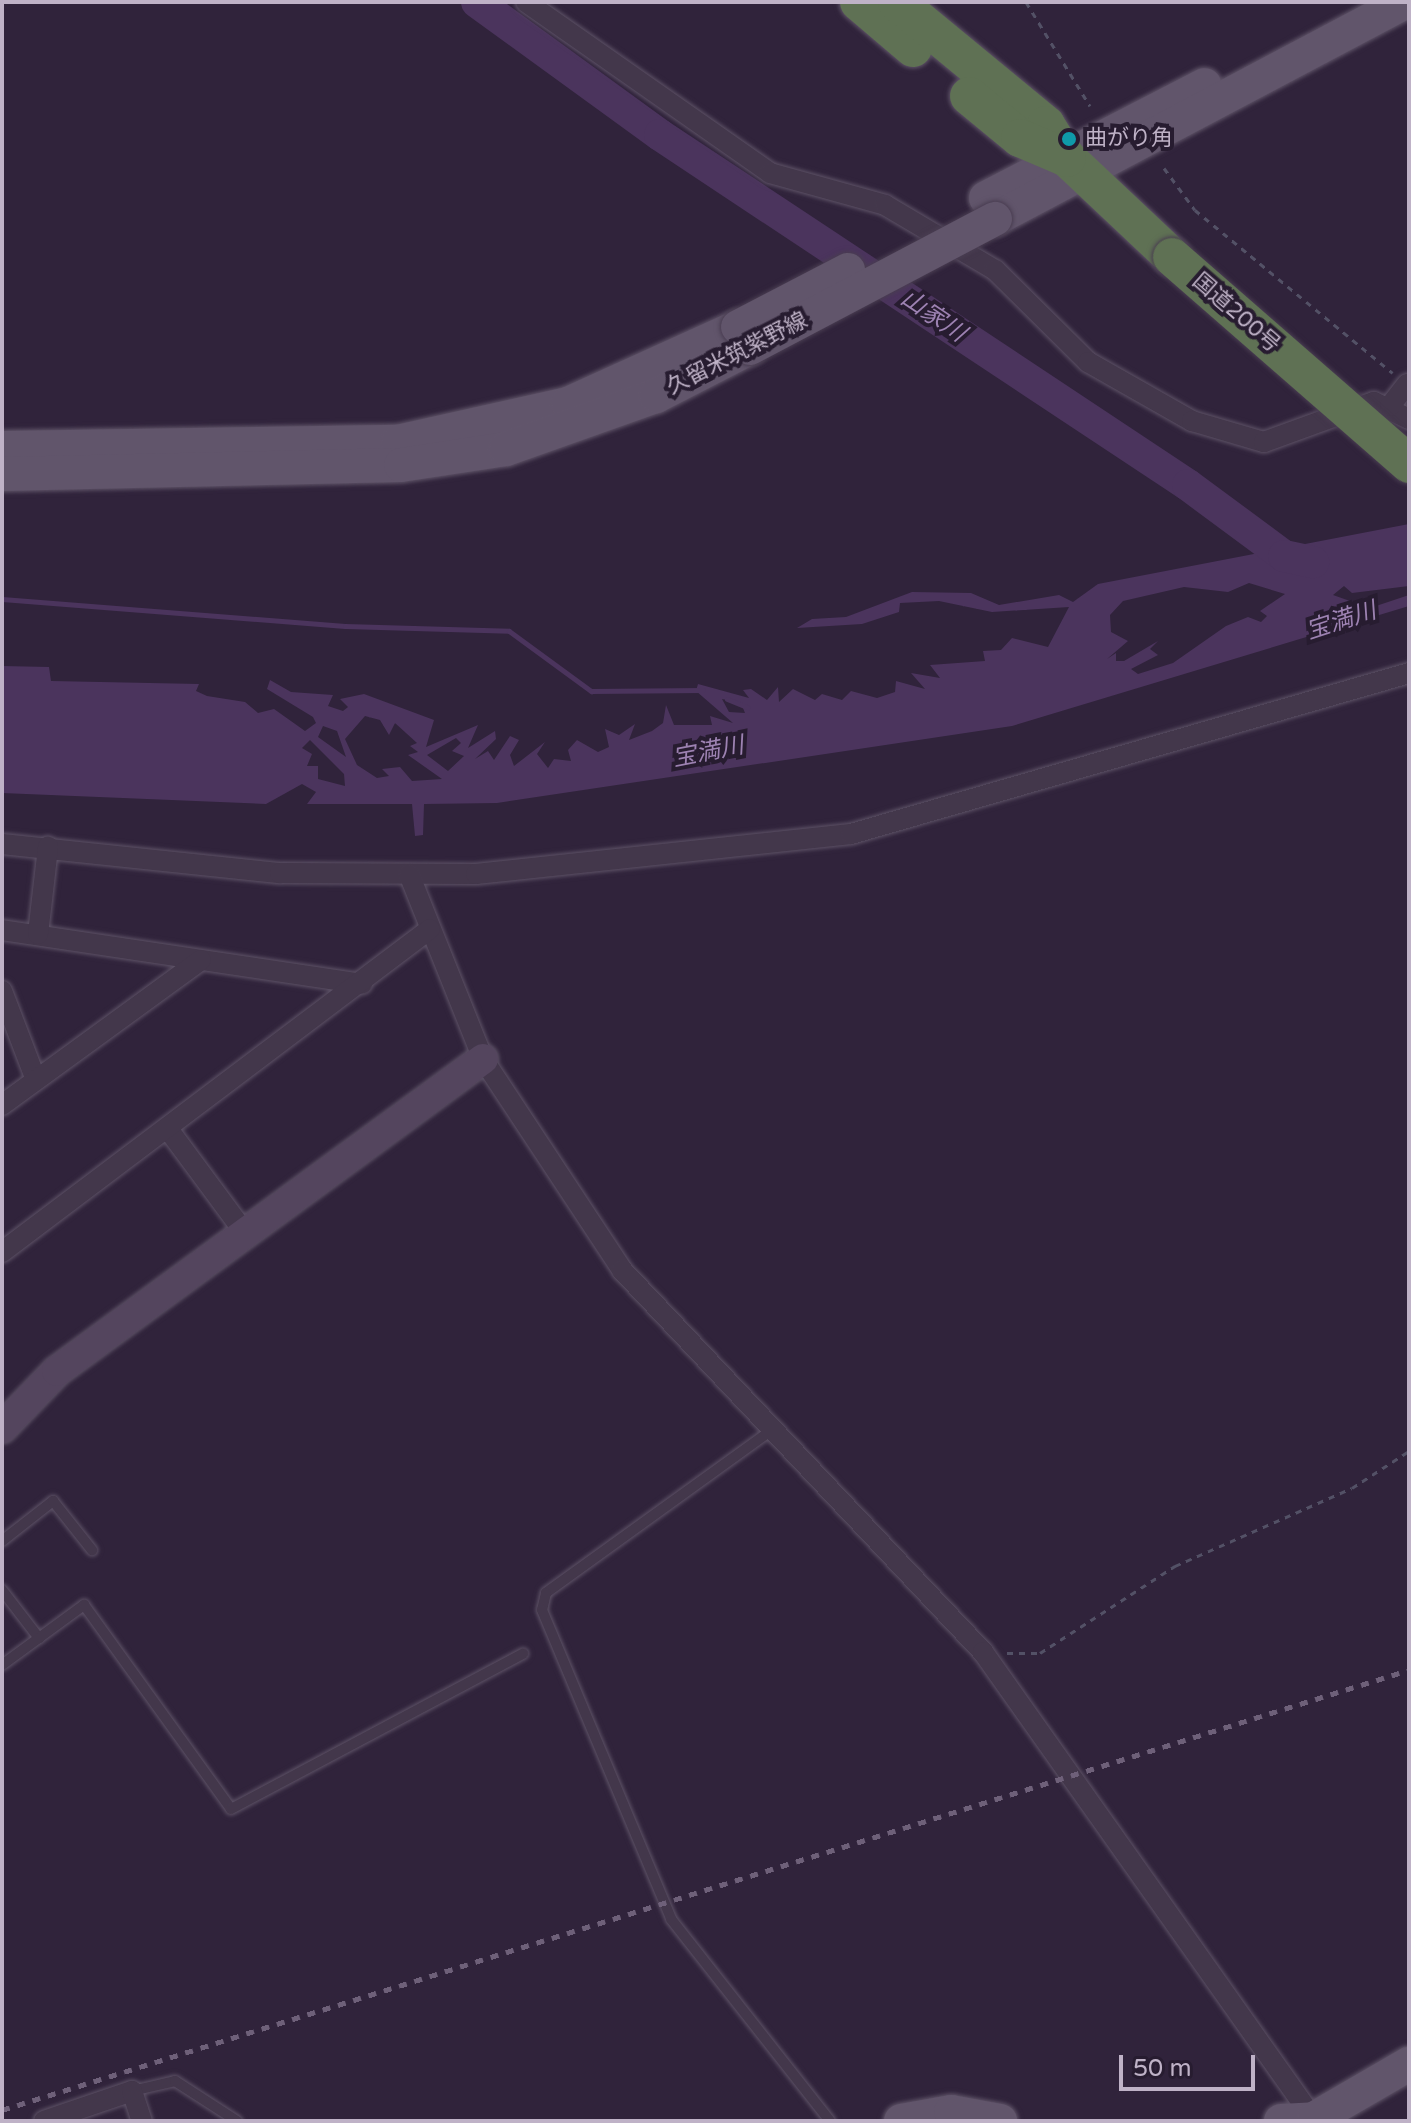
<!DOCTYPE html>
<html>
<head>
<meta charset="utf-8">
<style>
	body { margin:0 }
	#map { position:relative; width:1411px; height:2123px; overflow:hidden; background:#30233b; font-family:"Varela Round","Noto Sans JP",sans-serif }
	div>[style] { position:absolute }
	.water>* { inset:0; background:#4b345d }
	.stream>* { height:5px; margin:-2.5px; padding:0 2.5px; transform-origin:2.5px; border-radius:2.5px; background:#4b345d }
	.river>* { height:32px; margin:-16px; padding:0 16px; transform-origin:16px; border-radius:16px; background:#4b345d }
	.path>* { height:3px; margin-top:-1.5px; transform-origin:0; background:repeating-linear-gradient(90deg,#535166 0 6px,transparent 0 12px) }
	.roads { filter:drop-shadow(0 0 2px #5d5266) drop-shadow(0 0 2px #5d5266) }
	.lane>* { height:10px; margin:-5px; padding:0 5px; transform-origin:5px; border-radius:5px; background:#43374b }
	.street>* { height:20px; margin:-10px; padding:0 10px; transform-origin:10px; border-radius:10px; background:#43374b }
	.secondary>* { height:30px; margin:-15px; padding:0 15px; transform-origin:15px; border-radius:15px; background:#54455e }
	.primary>* { height:34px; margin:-17px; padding:0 17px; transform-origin:17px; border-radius:17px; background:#61556b }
	.highway>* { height:38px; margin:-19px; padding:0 19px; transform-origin:19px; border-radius:19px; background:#5f7154 }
	.rail>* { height:5px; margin-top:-2.5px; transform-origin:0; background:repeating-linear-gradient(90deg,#6e6079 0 8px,transparent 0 16px) }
	.bridges { filter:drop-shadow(0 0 2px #493d51) drop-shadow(0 0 2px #493d51) }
	.primary-bridge>* { height:34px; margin:-17px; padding:0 17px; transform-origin:17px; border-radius:17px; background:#61556b }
	.highway-bridge>* { height:38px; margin:-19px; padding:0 19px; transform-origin:19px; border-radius:19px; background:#5f7154 }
	.dots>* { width:22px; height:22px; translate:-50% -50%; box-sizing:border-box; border:4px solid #271c30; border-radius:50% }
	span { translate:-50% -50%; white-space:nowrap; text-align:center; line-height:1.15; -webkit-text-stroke:8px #271c30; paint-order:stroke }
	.poi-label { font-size:22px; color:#bfb2c7 }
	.left { translate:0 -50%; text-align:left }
	.street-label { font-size:22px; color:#bfb2c7 }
	.water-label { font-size:24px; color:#9d82b2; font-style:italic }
	.frame { position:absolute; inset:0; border:4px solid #bfb2c7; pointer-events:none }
	.scale { position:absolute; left:1119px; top:2055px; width:136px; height:36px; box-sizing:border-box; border:4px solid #bfb2c7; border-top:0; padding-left:10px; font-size:24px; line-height:28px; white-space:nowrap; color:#bfb2c7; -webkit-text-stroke:6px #271c30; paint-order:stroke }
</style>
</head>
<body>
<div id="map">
	<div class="water">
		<i style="clip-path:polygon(evenodd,1409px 524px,1409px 586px,1352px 593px,1344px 586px,1333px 595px,1350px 601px,1334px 620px,1409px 595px,1409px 606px,1012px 726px,497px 803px,424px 804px,423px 835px,415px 836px,412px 804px,307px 804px,316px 792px,302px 784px,266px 804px,2px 793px,2px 666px,49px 667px,51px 681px,199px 684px,196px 691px,207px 696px,245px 702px,258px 713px,274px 709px,305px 731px,316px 723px,313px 717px,267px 689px,270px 680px,291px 692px,333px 695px,328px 706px,343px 711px,348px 707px,340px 699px,364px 694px,434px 720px,426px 747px,478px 725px,468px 748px,495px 731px,496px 739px,475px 759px,488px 751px,494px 760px,510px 736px,519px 740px,510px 755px,514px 766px,545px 742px,537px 754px,548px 768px,554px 759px,571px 761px,568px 750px,577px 740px,598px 752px,609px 747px,605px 729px,619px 735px,635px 724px,629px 740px,652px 731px,663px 723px,666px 705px,674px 725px,712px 725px,710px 716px,733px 723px,696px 691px,698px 684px,749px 698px,743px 690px,751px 689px,767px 700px,778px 687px,779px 702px,793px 689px,815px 700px,822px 694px,842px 700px,851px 691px,877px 698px,895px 692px,896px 681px,925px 689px,911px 673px,940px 678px,930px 665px,985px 661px,983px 651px,1001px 650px,1012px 638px,1048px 647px,1069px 607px,992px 612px,939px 601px,900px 603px,899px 612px,862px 624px,797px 628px,812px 619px,846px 617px,912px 592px,971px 593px,999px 605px,1059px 595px,1073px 602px,1098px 584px,1409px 524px,1249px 583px,1285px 594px,1260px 611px,1267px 616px,1261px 622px,1248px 617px,1226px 626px,1173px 663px,1138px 674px,1131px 669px,1158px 655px,1150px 649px,1158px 641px,1124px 661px,1116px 661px,1116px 653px,1107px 659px,1128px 641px,1111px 632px,1110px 615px,1123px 601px,1184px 587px,1228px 592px,1249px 583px,1409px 524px,722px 699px,741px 703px,745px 713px,729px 712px,722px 699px,1409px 524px,365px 716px,380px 720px,389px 735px,395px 723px,417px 743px,410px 746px,418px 752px,408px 755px,442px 779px,412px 781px,400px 767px,382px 769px,389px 776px,377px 778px,357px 765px,345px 739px,365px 716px,1409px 524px,323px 726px,337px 731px,346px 757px,318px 737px,323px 726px,1409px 524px,456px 738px,461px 743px,452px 751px,464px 756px,448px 771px,427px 755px,456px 738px,1409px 524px,310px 740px,344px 774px,345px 786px,318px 779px,318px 766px,307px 766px,312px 754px,302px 748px,310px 740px)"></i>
	</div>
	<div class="stream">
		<i style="left:2px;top:599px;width:344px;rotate:4.5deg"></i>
		<i style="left:345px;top:626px;width:164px;rotate:1.7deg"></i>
		<i style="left:509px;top:631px;width:102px;rotate:36.2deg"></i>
		<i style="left:591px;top:691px;width:112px;rotate:-0.5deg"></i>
		<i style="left:727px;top:699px;width:22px;rotate:22deg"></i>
	</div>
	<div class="river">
		<i style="left:477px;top:2px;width:226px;rotate:36deg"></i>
		<i style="left:660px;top:135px;width:633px;rotate:33.54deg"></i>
		<i style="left:1188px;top:485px;width:119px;rotate:36.5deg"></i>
		<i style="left:1284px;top:556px;width:30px;rotate:12deg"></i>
	</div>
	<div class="path">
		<i style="left:1026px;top:2px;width:122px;rotate:58.4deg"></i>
		<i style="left:1164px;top:168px;width:52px;rotate:53.6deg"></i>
		<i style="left:1195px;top:210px;width:256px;rotate:39.5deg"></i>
		<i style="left:1007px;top:1653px;width:33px"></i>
		<i style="left:1040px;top:1653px;width:161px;rotate:-32.8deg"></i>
		<i style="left:1175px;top:1566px;width:193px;rotate:-23.8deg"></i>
		<i style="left:1352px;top:1488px;width:68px;rotate:-33deg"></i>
	</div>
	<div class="roads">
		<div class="lane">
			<i style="left:769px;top:1432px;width:275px;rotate:144.2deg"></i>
			<i style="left:546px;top:1593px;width:17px;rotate:103deg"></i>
			<i style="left:542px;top:1610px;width:335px;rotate:67.3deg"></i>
			<i style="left:671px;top:1919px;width:257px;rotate:51.8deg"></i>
			<i style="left:2px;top:1541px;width:65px;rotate:-38.1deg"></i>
			<i style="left:53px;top:1501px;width:63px;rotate:51.5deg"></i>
			<i style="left:2px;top:1590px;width:61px;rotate:52.4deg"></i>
			<i style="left:2px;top:1665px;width:102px;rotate:-36.2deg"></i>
			<i style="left:84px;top:1605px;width:251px;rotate:54.2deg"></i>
			<i style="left:231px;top:1809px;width:331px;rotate:-28deg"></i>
			<i style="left:132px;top:2091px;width:44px;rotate:-13.1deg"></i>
			<i style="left:175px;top:2081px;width:74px;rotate:32.8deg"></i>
		</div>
		<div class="street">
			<i style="left:526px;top:2px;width:298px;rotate:35deg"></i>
			<i style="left:770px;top:173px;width:119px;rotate:15.5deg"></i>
			<i style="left:885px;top:205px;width:128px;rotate:30.6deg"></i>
			<i style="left:995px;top:270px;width:131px;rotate:44.7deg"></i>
			<i style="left:1088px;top:362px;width:120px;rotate:29.6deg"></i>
			<i style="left:1192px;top:421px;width:75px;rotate:16.3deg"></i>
			<i style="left:1264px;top:442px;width:117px;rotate:-20deg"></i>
			<i style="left:1374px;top:402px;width:39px;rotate:26deg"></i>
			<i style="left:1390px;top:406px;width:28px;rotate:-52deg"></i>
			<i style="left:2px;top:844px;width:280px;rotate:6deg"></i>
			<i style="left:280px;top:873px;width:196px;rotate:0.3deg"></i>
			<i style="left:476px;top:874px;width:377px;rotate:-6.1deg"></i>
			<i style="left:851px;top:834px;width:581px;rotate:-16.09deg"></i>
			<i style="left:409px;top:874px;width:199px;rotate:68.2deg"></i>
			<i style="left:483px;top:1059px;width:253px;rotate:56.6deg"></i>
			<i style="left:622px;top:1270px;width:526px;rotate:46.62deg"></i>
			<i style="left:983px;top:1652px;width:575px;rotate:54.71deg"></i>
			<i style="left:2px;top:930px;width:364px;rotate:8.5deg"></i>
			<i style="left:38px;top:934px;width:88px;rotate:-83.4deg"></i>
			<i style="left:2px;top:991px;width:95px;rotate:69.1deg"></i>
			<i style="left:2px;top:1105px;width:246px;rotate:-36.1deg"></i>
			<i style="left:168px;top:1129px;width:129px;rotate:53.5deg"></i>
			<i style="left:2px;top:1252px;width:536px;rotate:-37.04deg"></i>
			<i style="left:44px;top:2121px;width:93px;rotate:-18.8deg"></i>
			<i style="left:132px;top:2091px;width:32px;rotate:72deg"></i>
		</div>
		<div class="secondary">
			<i style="left:2px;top:1428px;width:79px;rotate:-46deg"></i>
			<i style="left:57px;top:1371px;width:528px;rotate:-36.22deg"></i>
		</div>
		<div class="primary">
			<i style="left:986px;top:198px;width:246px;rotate:-27.3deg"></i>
			<i style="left:995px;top:219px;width:464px;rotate:-27.9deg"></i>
			<i style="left:2px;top:448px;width:396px;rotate:-0.9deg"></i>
			<i style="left:398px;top:442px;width:174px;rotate:-12.6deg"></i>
			<i style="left:568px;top:404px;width:187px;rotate:-24.4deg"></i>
			<i style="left:2px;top:474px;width:399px;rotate:-1.3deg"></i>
			<i style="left:401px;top:465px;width:106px;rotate:-8.7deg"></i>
			<i style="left:506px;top:449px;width:159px;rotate:-19.5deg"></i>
			<i style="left:656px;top:396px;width:106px;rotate:-27.1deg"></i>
			<i style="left:901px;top:2121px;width:51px;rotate:-10.2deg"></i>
			<i style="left:951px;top:2112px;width:50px;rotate:10.4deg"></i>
			<i style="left:1281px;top:2121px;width:33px;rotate:-3deg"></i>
			<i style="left:1314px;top:2119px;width:110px;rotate:-30.1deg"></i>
		</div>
		<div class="highway">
			<i style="left:859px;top:2px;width:71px;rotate:40.4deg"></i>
			<i style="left:897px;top:2px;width:193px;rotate:39.5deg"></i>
			<i style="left:1046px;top:125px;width:39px;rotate:58deg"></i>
			<i style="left:1067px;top:158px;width:144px;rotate:43.3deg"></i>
			<i style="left:969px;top:96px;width:66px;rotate:39.5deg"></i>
			<i style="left:1020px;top:138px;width:51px;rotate:23.1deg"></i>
		</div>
	</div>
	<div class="rail">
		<i style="left:2px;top:2110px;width:1474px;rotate:-17.37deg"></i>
	</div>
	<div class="bridges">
		<div class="primary-bridge">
			<i style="left:738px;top:327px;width:124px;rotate:-27.4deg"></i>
			<i style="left:750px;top:348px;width:277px;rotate:-27.8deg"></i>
		</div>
		<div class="highway-bridge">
			<i style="left:1172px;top:257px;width:315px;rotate:41.1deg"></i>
		</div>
	</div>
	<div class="dots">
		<i style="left:1069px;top:139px;background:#0f9aa8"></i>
	</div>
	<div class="poi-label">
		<span class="left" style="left:1085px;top:139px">曲がり角</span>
	</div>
	<div class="street-label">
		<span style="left:1236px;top:313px;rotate:41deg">国道200号</span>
		<span style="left:737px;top:354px;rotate:-27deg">久留米筑紫野線</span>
	</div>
	<div class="water-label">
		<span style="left:933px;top:316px;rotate:34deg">山家川</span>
		<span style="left:1341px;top:621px;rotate:-18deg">宝満川</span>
		<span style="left:708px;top:752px;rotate:-11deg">宝満川</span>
	</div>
	<div class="frame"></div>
	<div class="scale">50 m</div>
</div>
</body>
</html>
